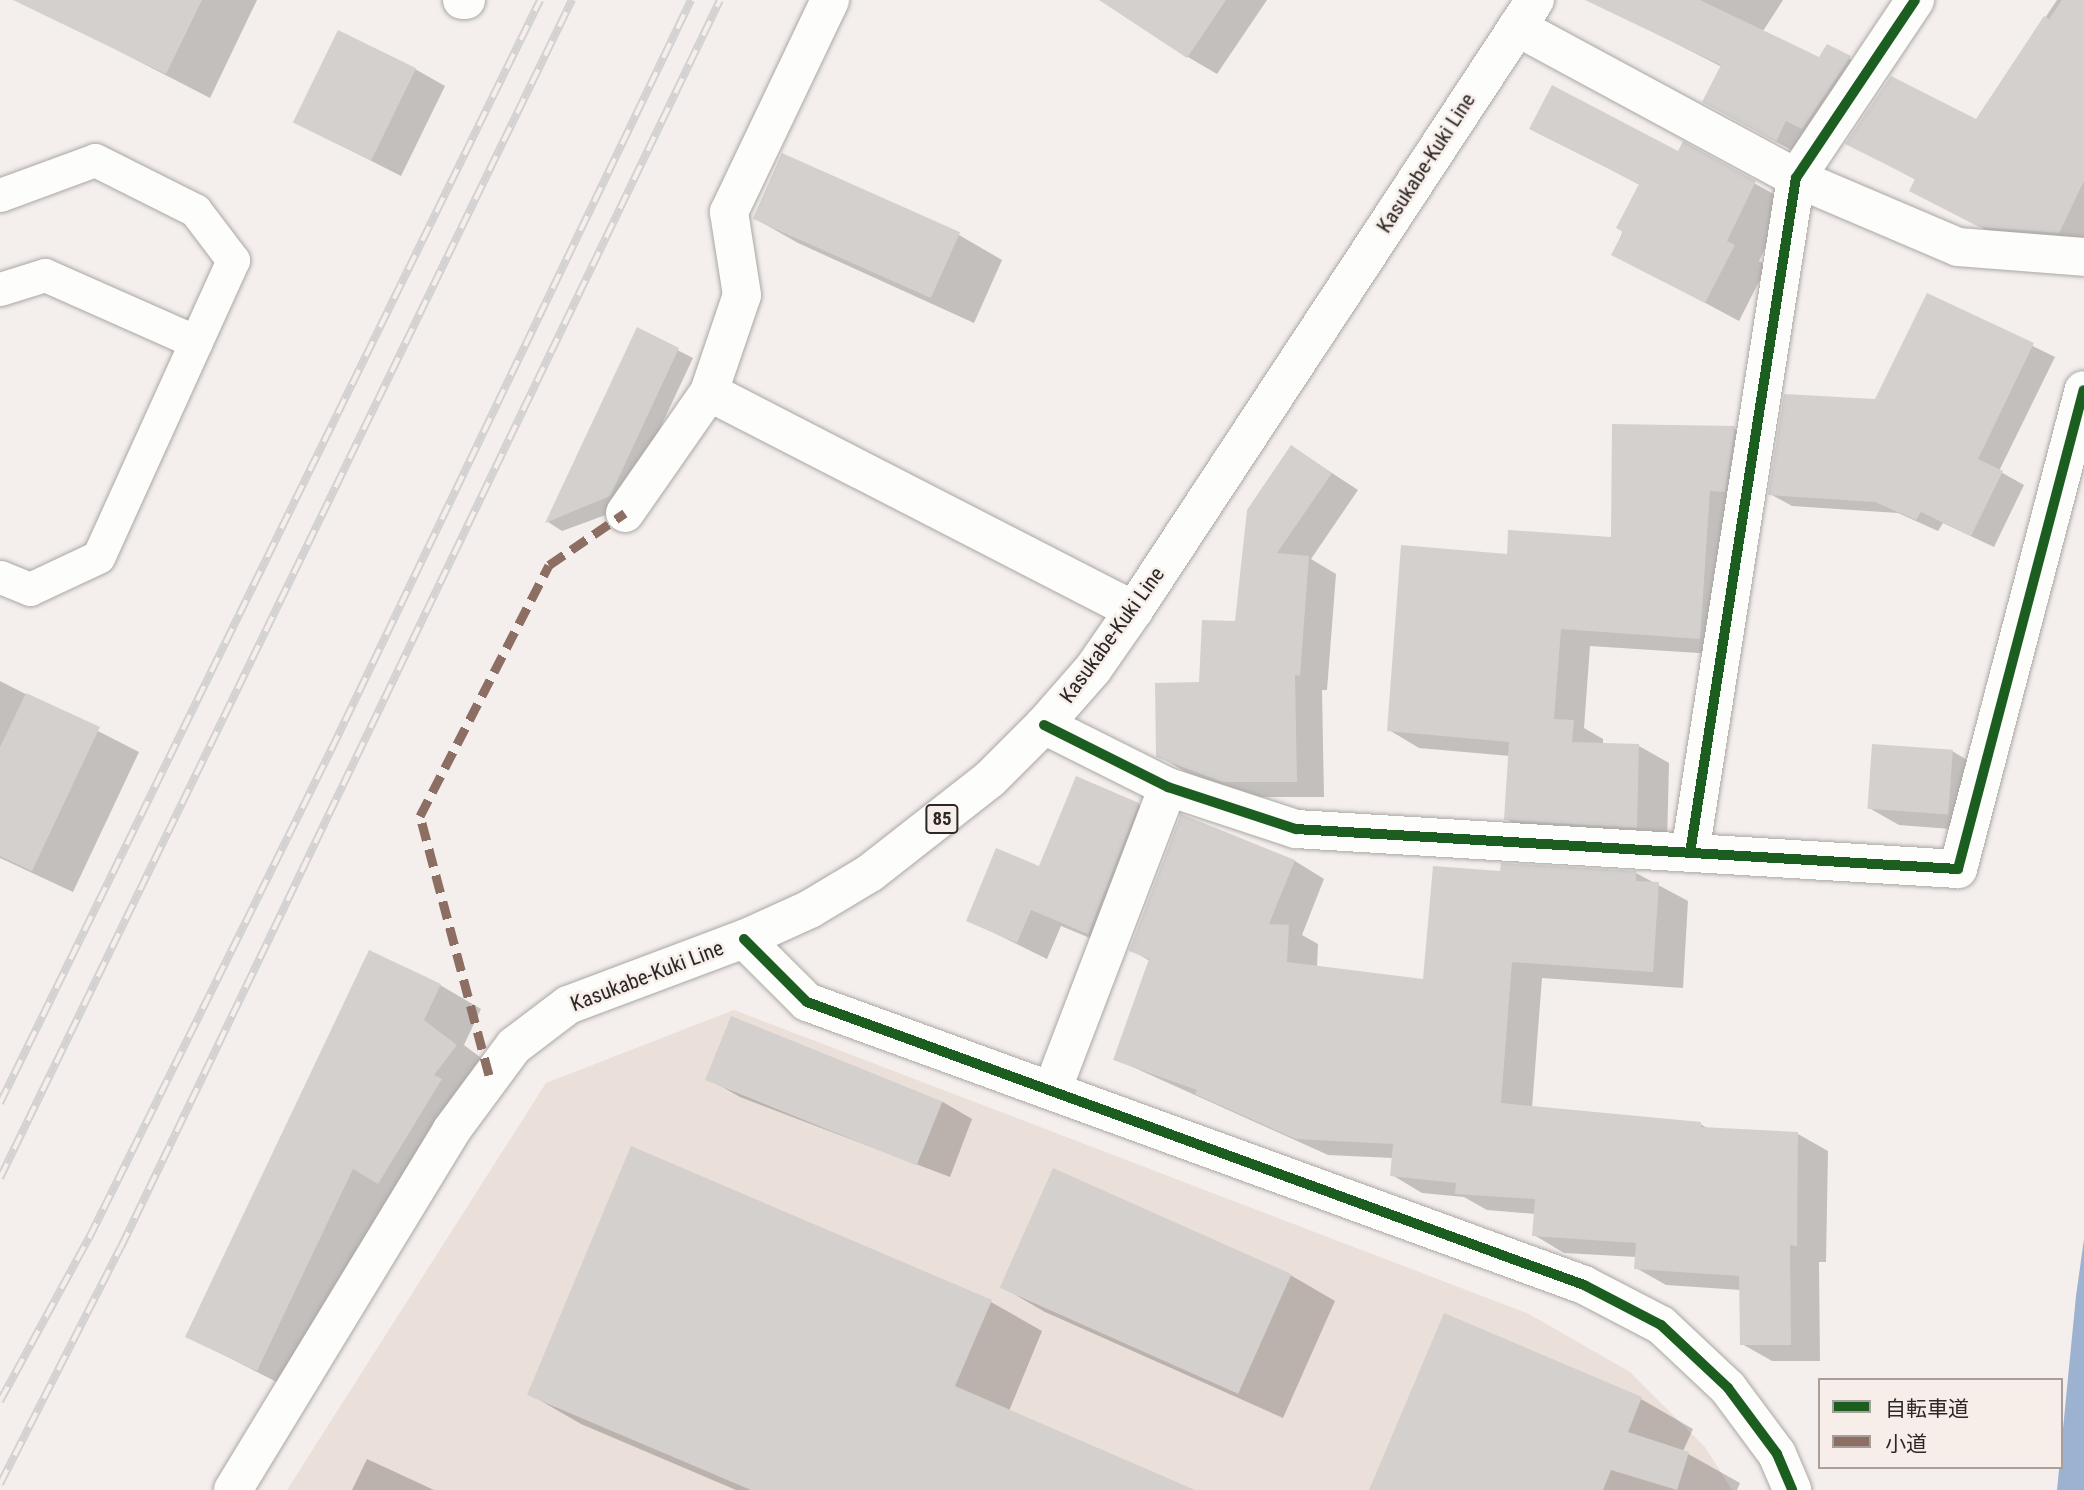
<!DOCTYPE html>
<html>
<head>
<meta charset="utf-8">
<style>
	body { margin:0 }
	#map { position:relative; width:2084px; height:1490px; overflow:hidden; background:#f4efec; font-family:"Roboto Condensed","Noto Sans JP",sans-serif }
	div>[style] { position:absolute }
	.built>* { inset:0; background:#eadfd9 }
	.water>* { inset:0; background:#9db2d1 }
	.shadow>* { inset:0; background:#0003 }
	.building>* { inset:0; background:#d4d0ce; transform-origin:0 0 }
	.roads { filter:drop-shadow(0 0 2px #aba7a5) drop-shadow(0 0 2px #aba7a5) }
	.service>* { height:33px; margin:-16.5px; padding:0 16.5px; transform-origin:16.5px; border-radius:16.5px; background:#fdfdfc }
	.minor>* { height:38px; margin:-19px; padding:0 19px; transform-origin:19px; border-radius:19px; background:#fdfdfc }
	.primary>* { height:38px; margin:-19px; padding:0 19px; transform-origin:19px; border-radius:19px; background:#fdfdfc }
	.rail>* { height:8px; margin-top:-4px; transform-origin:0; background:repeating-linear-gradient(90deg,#f8eee9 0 16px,#d3d1d1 0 32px); box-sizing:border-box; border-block:2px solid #d3d1d1 }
	.quiet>* { height:9px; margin-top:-4.5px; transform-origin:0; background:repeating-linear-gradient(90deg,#8d6e63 0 18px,transparent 0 27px) }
	.cycleway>* { height:10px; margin:-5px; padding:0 5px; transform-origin:5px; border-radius:5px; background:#1b5e20 }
	span { translate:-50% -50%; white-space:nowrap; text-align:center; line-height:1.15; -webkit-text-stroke:5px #f8eee9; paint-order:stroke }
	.shield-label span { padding:2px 5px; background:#f8eee9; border:2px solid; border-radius:5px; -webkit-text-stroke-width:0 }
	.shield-label { font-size:19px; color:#2c2827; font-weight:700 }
	.street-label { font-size:21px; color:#2c2827 }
	.legend { position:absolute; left:1818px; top:1378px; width:245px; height:91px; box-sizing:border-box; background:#f8eee9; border:2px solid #a69f9b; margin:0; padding:9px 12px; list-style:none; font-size:21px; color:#2c2827 }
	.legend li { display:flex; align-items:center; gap:14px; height:35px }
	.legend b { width:35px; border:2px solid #a69f9b }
</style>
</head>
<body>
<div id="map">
	<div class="built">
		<i style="clip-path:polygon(734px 1010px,1529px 1314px,1630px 1372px,1705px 1447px,1732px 1490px,287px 1490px,546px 1083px)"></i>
	</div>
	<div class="water">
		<i style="clip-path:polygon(2084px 1239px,2084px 1490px,2057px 1490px,2076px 1296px)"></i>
	</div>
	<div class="shadow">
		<i style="clip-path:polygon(58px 0,257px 0,210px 98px,51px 16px)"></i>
		<i style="clip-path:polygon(1117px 0,1267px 0,1217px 74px,1188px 57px)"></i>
		<i style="clip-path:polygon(1591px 0,1783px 0,1763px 31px,1820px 60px,1828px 47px,1880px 75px,1806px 158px,1734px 119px,1722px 67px)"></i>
		<i style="clip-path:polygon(2057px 0,2084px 0,2084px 249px,2011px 243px,1912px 191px,1916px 180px,1848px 143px,1977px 121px)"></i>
		<i style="clip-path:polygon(415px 69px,445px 86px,401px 176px,295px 122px)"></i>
		<i style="clip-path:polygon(1531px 128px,1679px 153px,1683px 144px,1788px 202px,1759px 261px,1767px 266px,1739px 321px,1614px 254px,1640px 185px)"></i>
		<i style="clip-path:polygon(783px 155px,959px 235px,1002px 260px,974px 323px,798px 243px,754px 218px)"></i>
		<i style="clip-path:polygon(1928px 295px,2055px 357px,1999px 471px,2024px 485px,1994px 547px,1943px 523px,1938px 531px,1898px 513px,1792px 506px,1770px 494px,1876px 401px)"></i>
		<i style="clip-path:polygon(638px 330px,693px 358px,622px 509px,562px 531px,548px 522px)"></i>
		<i style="clip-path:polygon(1734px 428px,1764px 445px,1729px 655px,1590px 646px,1584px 728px,1603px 739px,1603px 745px,1639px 746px,1669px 763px,1667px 844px,1536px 836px,1506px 819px,1510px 756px,1419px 748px,1389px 730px,1508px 555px,1612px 539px)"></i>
		<i style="clip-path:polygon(1292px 447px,1358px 490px,1311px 559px,1336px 574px,1327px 690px,1322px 690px,1324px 797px,1251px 797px,1186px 772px,1158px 756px,1237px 623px)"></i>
		<i style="clip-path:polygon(0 681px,139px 752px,73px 892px,0 858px)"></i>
		<i style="clip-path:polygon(1952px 751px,1982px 769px,1977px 831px,1899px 825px,1869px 808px)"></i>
		<i style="clip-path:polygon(1138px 804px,1168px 821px,1119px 950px,1061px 926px,1047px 959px,968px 920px)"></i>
		<i style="clip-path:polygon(1182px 817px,1295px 861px,1324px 879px,1302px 935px,1318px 944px,1317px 968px,1425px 981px,1502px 873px,1636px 873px,1688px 901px,1683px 988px,1542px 978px,1532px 1108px,1700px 1124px,1709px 1129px,1798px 1134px,1828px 1151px,1826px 1262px,1819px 1262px,1820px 1361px,1772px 1361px,1742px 1344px,1741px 1290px,1666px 1285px,1636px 1268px,1637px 1257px,1564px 1253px,1534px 1235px,1535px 1214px,1487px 1210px,1464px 1197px,1422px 1193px,1392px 1175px,1393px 1158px,1328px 1155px,1115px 1059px,1150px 961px,1131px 950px)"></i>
		<i style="clip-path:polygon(440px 985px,481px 1009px,464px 1045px,497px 1070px,298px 1393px,187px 1336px)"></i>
		<i style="clip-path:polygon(710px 1080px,943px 1102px,972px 1119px,950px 1177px,740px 1097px)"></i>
		<i style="clip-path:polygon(1053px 1170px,1292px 1276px,1335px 1301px,1283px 1418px,1045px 1312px,1002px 1287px)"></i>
		<i style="clip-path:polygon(991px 1302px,1042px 1331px,1009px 1411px,1190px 1490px,736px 1490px,581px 1424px,529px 1394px)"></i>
		<i style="clip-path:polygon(1445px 1316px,1641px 1399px,1693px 1429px,1683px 1451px,1740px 1483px,1737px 1490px,1371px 1490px)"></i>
		<i style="clip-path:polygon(367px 1459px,434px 1490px,352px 1490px)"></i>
	</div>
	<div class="building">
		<i style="clip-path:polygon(13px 0,202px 0,166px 74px)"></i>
		<i style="clip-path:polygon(1099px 0,1226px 0,1187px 58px)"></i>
		<i style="clip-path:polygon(1585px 0,1700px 0,1819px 57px,1827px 44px,1851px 56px,1802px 129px,1786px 121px,1776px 142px,1702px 102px,1721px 65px)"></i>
		<i style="clip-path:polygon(2062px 0,2084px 0,2084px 181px,2059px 233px,1979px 227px,1909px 191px,1915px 179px,1845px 144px,1891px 76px,1976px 119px,2044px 16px,2049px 19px)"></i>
		<i style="left:338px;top:30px;width:87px;height:103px;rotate:26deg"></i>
		<i style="clip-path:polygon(1552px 85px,1678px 151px,1683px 141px,1756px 181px,1727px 241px,1735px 245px,1705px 303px,1611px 255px,1623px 232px,1616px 228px,1639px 184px,1529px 129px)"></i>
		<i style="left:782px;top:153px;width:195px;height:72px;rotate:24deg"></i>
		<i style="clip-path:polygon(1927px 293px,2034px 343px,1978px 459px,2003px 471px,1971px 536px,1921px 512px,1916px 520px,1875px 502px,1768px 495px,1784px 394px,1875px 399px)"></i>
		<i style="clip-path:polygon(637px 327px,679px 348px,610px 496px,545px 523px)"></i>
		<i style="clip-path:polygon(1612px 424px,1735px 426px,1725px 492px,1710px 491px,1700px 639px,1561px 629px,1554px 719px,1574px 720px,1572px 742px,1639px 744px,1637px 828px,1504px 820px,1509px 742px,1387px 731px,1401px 545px,1507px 554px,1508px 530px,1611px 537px)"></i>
		<i style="clip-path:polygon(1291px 445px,1332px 473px,1277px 553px,1309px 556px,1300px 676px,1295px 675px,1297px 782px,1222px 782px,1156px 757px,1155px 683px,1199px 682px,1202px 620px,1235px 621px,1247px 510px)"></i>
		<i style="clip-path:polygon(26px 693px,100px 727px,32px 871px,0 856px,0 747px)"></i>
		<i style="left:1872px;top:744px;width:81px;height:65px;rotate:4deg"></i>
		<i style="clip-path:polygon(1076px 776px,1139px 803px,1088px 934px,1031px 910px,1017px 943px,966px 921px,996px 848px,1039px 866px)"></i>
		<i style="clip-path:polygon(1181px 814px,1295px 860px,1269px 924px,1289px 925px,1287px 962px,1423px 979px,1433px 866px,1500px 871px,1501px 863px,1636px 871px,1636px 881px,1659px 882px,1653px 972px,1512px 962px,1501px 1103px,1701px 1122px,1701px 1127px,1798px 1132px,1797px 1246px,1790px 1245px,1791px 1345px,1740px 1345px,1739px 1276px,1634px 1269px,1636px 1243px,1532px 1236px,1535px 1199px,1455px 1194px,1456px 1183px,1390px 1176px,1393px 1144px,1296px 1139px,1195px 1094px,1197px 1090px,1113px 1060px,1149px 959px,1129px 951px)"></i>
		<i style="clip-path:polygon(369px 950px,441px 984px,424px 1020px,457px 1045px,434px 1075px,442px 1079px,378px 1184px,353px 1169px,257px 1371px,185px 1337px)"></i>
		<i style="left:731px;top:1016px;width:228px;height:69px;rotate:22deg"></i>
		<i style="clip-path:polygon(631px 1146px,992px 1300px,955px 1386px,1195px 1490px,751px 1490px,527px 1395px)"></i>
		<i style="left:1053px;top:1168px;width:261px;height:131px;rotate:24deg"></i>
		<i style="clip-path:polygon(1444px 1313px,1642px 1397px,1628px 1432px,1689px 1452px,1677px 1490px,1611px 1470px,1603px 1490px,1369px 1490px)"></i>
	</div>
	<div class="roads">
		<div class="service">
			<i style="left:0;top:195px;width:101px;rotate:-20.2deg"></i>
			<i style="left:95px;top:160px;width:112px;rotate:26.6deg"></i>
			<i style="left:195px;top:210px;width:63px;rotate:52.8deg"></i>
			<i style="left:233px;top:260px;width:326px;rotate:114.4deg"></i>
			<i style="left:98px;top:557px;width:75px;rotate:154.8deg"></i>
			<i style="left:30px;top:589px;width:32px;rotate:-158deg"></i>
			<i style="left:0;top:289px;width:47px;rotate:-17.3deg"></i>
			<i style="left:45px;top:275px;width:165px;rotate:23.9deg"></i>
		</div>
		<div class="minor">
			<i style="left:462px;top:0;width:4px"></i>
			<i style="left:1517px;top:27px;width:317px;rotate:28.4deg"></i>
			<i style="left:1796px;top:178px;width:176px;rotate:23.1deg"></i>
			<i style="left:1958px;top:247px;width:126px;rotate:4.5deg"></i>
			<i style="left:709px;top:392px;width:478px;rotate:27.2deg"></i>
			<i style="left:625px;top:513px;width:147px;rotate:-55.2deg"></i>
			<i style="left:709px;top:392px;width:102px;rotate:-71.2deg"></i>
			<i style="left:742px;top:295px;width:84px;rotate:-98.9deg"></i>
			<i style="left:729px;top:212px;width:235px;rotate:-64.5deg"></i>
			<i style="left:1044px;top:725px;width:139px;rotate:26.6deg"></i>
			<i style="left:1168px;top:787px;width:135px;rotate:18.2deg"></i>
			<i style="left:1296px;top:829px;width:663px;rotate:3.46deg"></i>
			<i style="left:1958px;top:869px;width:495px;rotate:-75.3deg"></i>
			<i style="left:1690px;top:853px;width:683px;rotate:-81.08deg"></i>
			<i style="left:1796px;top:178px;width:214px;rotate:-56.2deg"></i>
			<i style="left:744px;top:939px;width:89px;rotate:45deg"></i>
			<i style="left:807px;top:1002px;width:827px;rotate:20.01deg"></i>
			<i style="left:1584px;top:1285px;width:87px;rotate:27.5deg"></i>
			<i style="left:1661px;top:1325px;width:92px;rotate:43.2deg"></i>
			<i style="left:1728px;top:1388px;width:82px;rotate:53.4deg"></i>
			<i style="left:1777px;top:1454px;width:39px;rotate:67deg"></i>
			<i style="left:1053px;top:1088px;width:322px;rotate:-69.1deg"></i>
		</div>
		<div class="primary">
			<i style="left:233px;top:1490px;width:420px;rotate:-58.7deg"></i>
			<i style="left:451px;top:1131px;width:106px;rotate:-53.5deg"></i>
			<i style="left:514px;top:1046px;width:68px;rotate:-37.2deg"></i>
			<i style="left:568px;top:1005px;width:188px;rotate:-20.6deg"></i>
			<i style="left:744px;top:939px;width:72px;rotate:-24.4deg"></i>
			<i style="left:810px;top:909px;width:70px;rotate:-31deg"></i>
			<i style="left:870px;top:873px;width:152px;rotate:-38.1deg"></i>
			<i style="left:990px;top:779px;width:76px;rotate:-45deg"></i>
			<i style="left:1044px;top:725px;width:74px;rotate:-48.8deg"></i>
			<i style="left:1093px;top:669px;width:72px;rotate:-55.2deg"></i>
			<i style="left:1134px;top:610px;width:730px;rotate:-56.68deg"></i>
		</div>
	</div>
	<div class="rail">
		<i style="left:0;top:1103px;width:1228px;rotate:-63.91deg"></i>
		<i style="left:0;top:1178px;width:1310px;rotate:-64.1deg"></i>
		<i style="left:0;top:1401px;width:186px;rotate:-61.4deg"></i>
		<i style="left:89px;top:1238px;width:545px;rotate:-63.62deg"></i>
		<i style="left:331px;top:750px;width:832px;rotate:-64.36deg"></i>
		<i style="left:0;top:1484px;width:266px;rotate:-63deg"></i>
		<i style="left:121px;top:1247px;width:1383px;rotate:-64.34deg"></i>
	</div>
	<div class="quiet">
		<i style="left:489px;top:1075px;width:268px;rotate:-104.9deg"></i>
		<i style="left:420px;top:816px;width:282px;rotate:-62.8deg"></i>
		<i style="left:549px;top:565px;width:92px;rotate:-34.4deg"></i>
	</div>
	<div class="cycleway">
		<i style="left:1044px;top:725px;width:139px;rotate:26.6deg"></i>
		<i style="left:1168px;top:787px;width:135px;rotate:18.2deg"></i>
		<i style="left:1296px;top:829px;width:663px;rotate:3.46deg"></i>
		<i style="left:1958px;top:869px;width:495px;rotate:-75.3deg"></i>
		<i style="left:1690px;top:853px;width:683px;rotate:-81.08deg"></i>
		<i style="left:1796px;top:178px;width:214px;rotate:-56.2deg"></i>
		<i style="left:744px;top:939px;width:89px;rotate:45deg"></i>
		<i style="left:807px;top:1002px;width:827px;rotate:20.01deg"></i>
		<i style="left:1584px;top:1285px;width:87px;rotate:27.5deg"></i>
		<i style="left:1661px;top:1325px;width:92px;rotate:43.2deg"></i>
		<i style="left:1728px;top:1388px;width:82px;rotate:53.4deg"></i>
		<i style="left:1777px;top:1454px;width:39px;rotate:67deg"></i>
	</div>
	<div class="shield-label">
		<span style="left:942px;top:819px">85</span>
	</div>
	<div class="street-label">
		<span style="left:1426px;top:163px;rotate:-57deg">Kasukabe-Kuki Line</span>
		<span style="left:1112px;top:635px;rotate:-54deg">Kasukabe-Kuki Line</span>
		<span style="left:647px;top:976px;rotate:-21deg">Kasukabe-Kuki Line</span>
	</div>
	<ul class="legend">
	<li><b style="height:9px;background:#1b5e20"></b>自転車道</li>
	<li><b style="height:9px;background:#8d6e63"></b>小道</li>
	</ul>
</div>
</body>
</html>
